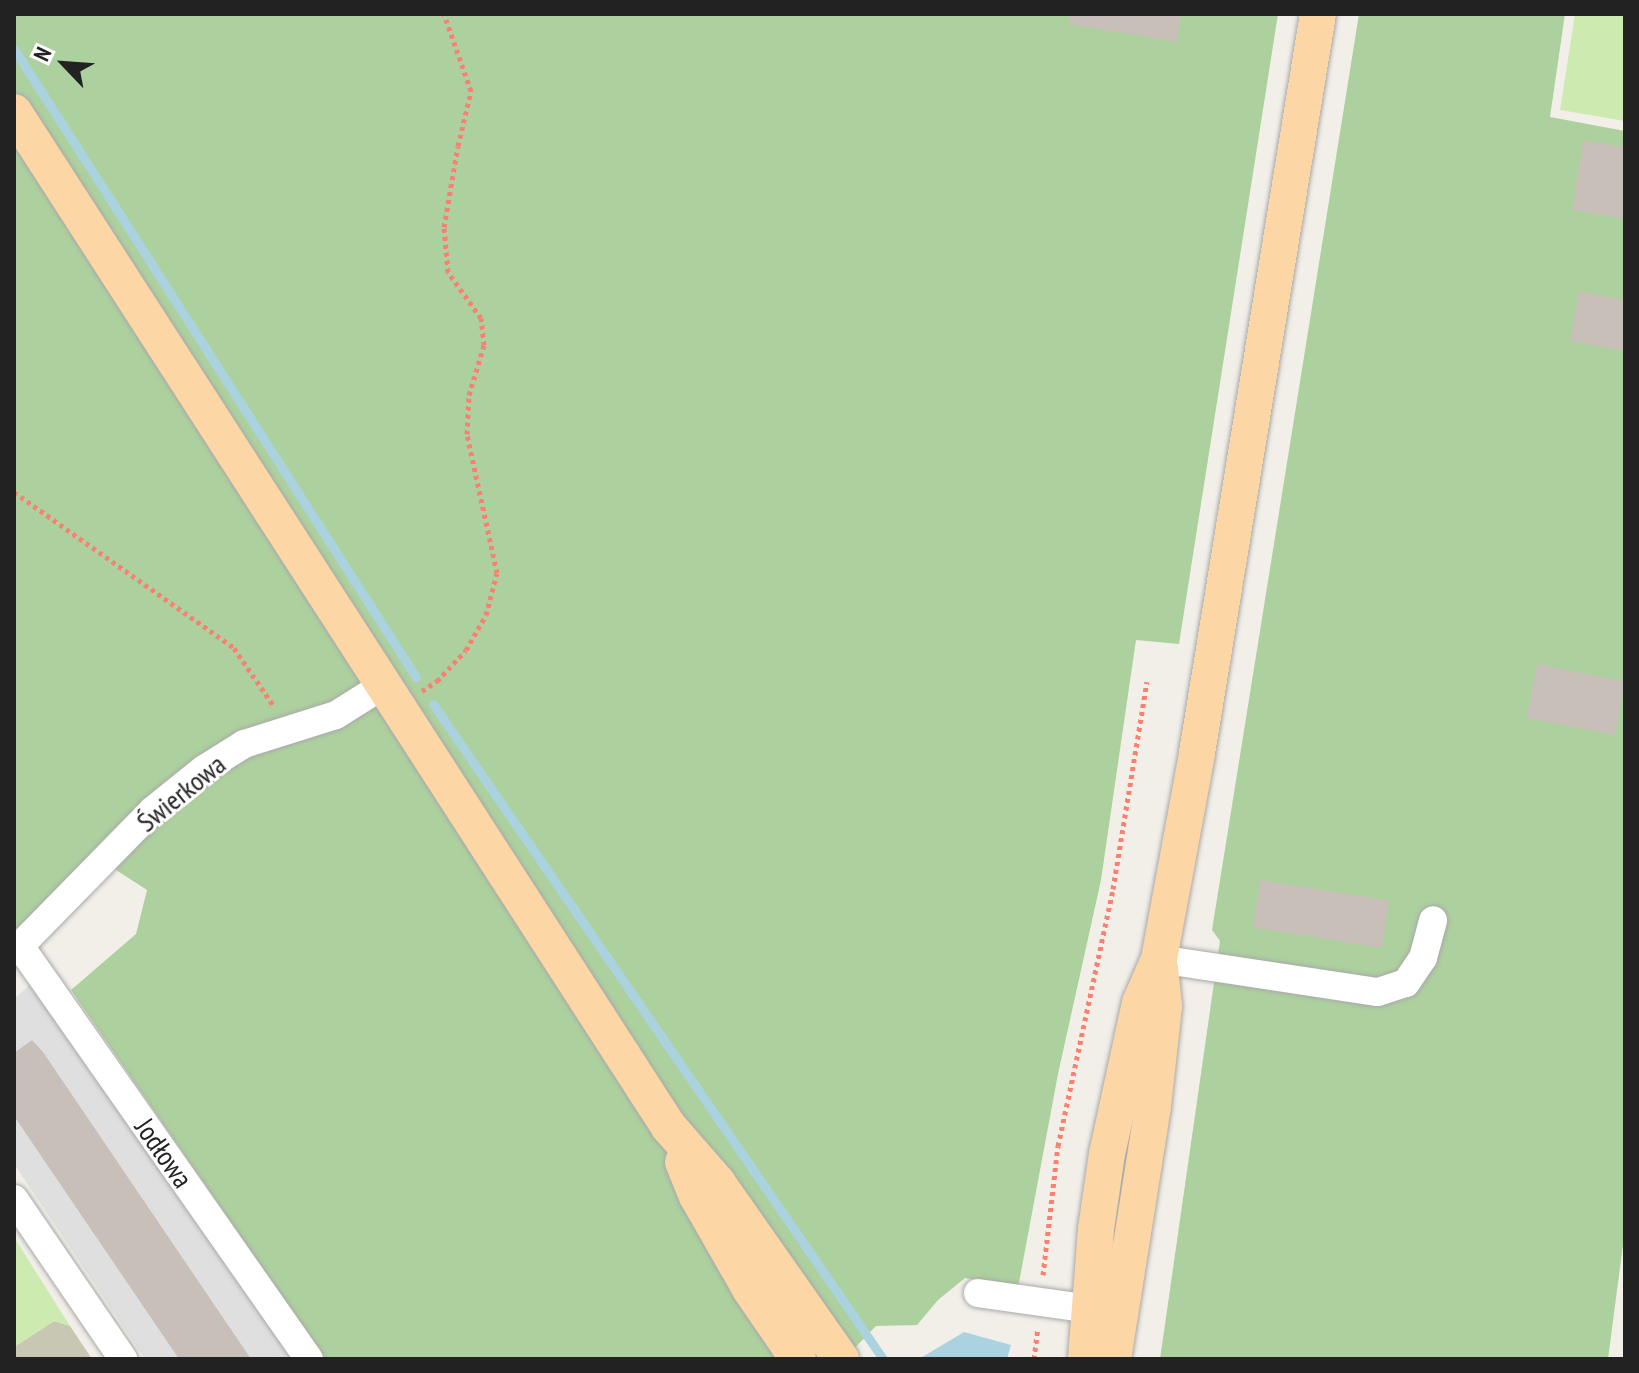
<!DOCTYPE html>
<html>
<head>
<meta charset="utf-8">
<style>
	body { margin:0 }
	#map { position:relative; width:1639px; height:1373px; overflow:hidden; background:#f2efe9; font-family:"PT Sans Narrow",sans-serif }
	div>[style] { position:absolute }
	.residential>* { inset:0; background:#e0dfdf }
	.construction>* { inset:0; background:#c7c7b4 }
	.grass>* { inset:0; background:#cdebb0 }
	.forest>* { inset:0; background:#add19e }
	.water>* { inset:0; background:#aad3df }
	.stream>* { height:9px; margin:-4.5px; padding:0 4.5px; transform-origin:4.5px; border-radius:4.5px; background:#aad3df }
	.building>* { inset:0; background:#c7bfb8; transform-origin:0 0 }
	.path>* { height:5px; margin-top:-2.5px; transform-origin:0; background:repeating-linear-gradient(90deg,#fa8072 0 4px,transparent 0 8px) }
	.roads { filter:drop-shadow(0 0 2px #a9a9a9) drop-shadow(0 0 2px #a9a9a9) }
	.minor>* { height:28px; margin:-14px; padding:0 14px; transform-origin:14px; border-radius:14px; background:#fff }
	.major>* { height:36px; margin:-18px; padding:0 18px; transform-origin:18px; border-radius:18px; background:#fcd6a4 }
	span { translate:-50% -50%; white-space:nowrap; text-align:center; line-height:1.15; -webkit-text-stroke:6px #fff; paint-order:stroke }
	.street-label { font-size:28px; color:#222 }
	.frame { position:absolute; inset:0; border:16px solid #222; pointer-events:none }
	.north { position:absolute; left:24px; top:24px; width:80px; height:80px; -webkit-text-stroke:6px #fff; paint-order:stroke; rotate:295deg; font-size:22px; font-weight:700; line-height:32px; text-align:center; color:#222 }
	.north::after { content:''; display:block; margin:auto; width:28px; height:36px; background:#222; clip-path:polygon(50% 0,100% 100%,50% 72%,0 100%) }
</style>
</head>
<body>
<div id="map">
	<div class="residential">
		<i style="clip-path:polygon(35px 980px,296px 1359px,145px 1359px,14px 1164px,14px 999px)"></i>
	</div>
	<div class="construction">
		<i style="clip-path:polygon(54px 1321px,70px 1326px,92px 1359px,14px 1359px,14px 1347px)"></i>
	</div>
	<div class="grass">
		<i style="clip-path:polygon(1575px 14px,1625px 14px,1625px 121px,1560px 110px)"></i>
		<i style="clip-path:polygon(14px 1237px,70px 1326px,54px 1321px,14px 1347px)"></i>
	</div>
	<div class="forest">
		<i style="clip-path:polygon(14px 14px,1278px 14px,1179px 644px,1136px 640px,1101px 880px,1058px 1074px,1018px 1288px,965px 1278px,938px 1300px,917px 1325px,876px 1326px,844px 1359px,325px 1359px,71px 990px,136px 934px,147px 890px,93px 855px,14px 932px)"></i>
		<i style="clip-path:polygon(1359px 14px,1565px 14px,1550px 117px,1625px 131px,1625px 1230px,1608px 1359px,1160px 1359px,1220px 941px,1212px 930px)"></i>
	</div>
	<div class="water">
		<i style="clip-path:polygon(964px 1332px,1011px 1345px,1007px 1359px,919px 1359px)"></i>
	</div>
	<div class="stream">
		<i style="left:14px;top:49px;width:746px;rotate:57.38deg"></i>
		<i style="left:433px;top:704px;width:795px;rotate:55.51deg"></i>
	</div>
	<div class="building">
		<i style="clip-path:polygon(1070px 14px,1181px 14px,1177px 42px,1068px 24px)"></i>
		<i style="clip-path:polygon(1583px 140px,1625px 147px,1625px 219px,1572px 210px)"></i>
		<i style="clip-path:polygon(1579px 291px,1625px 300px,1625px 351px,1570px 341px)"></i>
		<i style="left:1537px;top:664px;width:90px;height:55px;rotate:11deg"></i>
		<i style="left:1260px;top:880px;width:131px;height:48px;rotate:9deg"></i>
		<i style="clip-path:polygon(32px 1040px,43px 1052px,251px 1359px,179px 1359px,14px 1116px,14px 1053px)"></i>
	</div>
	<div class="path">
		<i style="left:14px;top:492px;width:270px;rotate:35.3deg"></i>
		<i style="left:234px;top:648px;width:69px;rotate:55.6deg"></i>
		<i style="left:422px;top:691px;width:18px;rotate:-34deg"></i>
		<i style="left:437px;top:681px;width:42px;rotate:-46.9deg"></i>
		<i style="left:466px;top:650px;width:40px;rotate:-60.3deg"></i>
		<i style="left:486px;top:615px;width:43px;rotate:-75.3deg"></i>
		<i style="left:497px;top:573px;width:142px;rotate:-102.2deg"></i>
		<i style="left:467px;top:434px;width:39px;rotate:-87deg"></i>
		<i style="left:469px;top:395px;width:52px;rotate:-73.3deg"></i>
		<i style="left:484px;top:345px;width:27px;rotate:-96deg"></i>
		<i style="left:481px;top:318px;width:57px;rotate:-125.7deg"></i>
		<i style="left:448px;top:272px;width:45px;rotate:-95.1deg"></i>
		<i style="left:444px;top:227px;width:82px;rotate:-80.2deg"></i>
		<i style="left:458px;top:146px;width:57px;rotate:-76.7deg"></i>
		<i style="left:471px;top:91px;width:82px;rotate:-109.3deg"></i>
		<i style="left:1043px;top:1275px;width:130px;rotate:-83.4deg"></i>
		<i style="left:1058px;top:1146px;width:263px;rotate:-77.9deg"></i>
		<i style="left:1113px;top:889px;width:210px;rotate:-80.7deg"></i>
		<i style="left:1034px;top:1359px;width:31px;rotate:-83deg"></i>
	</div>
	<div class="roads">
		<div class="minor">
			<i style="left:20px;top:946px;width:504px;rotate:55.02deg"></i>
			<i style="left:14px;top:952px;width:197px;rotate:-45.6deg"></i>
			<i style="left:152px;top:811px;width:67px;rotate:-38.9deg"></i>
			<i style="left:204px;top:769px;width:47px;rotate:-32deg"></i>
			<i style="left:244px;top:744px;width:96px;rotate:-17.5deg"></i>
			<i style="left:336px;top:715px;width:54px;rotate:-32.2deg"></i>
			<i style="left:1159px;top:959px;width:221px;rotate:8.6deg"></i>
			<i style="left:1378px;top:992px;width:29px;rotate:-18deg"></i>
			<i style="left:1406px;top:983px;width:30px;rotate:-56deg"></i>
			<i style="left:1423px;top:958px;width:39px;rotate:-75deg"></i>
			<i style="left:14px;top:1199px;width:194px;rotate:55.7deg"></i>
			<i style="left:978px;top:1293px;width:113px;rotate:8.1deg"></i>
		</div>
		<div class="major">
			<i style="left:14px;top:112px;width:1208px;rotate:57.17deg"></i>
			<i style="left:669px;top:1127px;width:73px;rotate:48.9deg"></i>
			<i style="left:717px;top:1182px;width:216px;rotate:55deg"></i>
			<i style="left:683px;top:1162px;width:37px;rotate:68deg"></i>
			<i style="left:697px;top:1196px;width:107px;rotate:60.3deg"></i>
			<i style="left:750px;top:1289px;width:85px;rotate:55.6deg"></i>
			<i style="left:1086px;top:1359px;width:130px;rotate:-85.6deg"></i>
			<i style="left:1096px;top:1229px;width:76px;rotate:-81.7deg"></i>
			<i style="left:1107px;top:1154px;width:155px;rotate:-77.7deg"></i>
			<i style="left:1140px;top:1003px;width:48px;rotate:-66.6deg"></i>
			<i style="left:1159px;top:959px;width:209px;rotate:-79.5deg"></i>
			<i style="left:1197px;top:753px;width:749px;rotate:-80.7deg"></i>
			<i style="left:1113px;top:1359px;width:256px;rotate:-81deg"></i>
			<i style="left:1153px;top:1106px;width:101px;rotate:-83.7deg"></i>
			<i style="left:1164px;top:1006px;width:37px;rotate:-96deg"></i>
		</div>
	</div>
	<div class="street-label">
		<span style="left:181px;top:793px;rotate:-39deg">Świerkowa</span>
		<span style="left:164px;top:1153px;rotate:55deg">Jodłowa</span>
	</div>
	<div class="frame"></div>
	<div class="north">N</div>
</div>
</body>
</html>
